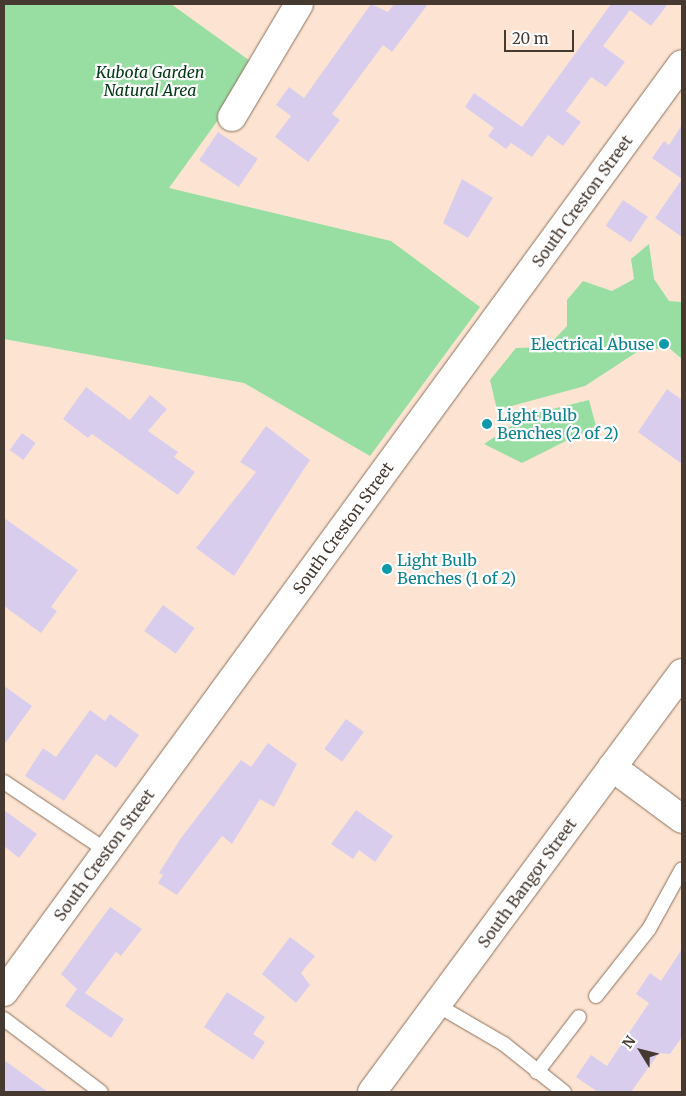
<!DOCTYPE html>
<html>
<head>
<meta charset="utf-8">
<style>
	body { margin:0 }
	#map { position:relative; width:686px; height:1096px; overflow:hidden; background:#fde4d2; font-family:Merriweather,serif }
	div>[style] { position:absolute }
	.green>* { inset:0; background:#98dea3 }
	.building>* { inset:0; background:#d9cdee; transform-origin:0 0 }
	.roads { filter:drop-shadow(0 0 1px #8d715d) drop-shadow(0 0 1px #8d715d) }
	.service>* { height:14px; margin:-7px; padding:0 7px; transform-origin:7px; border-radius:7px; background:#fff }
	.minor>* { height:28px; margin:-14px; padding:0 14px; transform-origin:14px; border-radius:14px; background:#fff }
	.tertiary>* { height:28px; margin:-14px; padding:0 14px; transform-origin:14px; border-radius:14px; background:#fff }
	.dots>* { width:14px; height:14px; translate:-50% -50%; box-sizing:border-box; border:2px solid #fff; border-radius:50% }
	span { translate:-50% -50%; white-space:nowrap; text-align:center; line-height:1.15; -webkit-text-stroke:4.5px #fff; paint-order:stroke }
	.park-label { font-size:16px; color:#003912; font-style:italic }
	.street-label { font-size:16px; color:#463930 }
	.culture-label { font-size:16px; color:#0d838f }
	.right { translate:-100% -50%; text-align:right }
	.left { translate:0 -50%; text-align:left }
	.frame { position:absolute; inset:0; border:5px solid #463930; pointer-events:none }
	.north { position:absolute; left:616px; top:1026px; width:50px; height:50px; -webkit-text-stroke:4px #fff; paint-order:stroke; rotate:306deg; font-size:14px; font-weight:700; line-height:20px; text-align:center; color:#463930 }
	.north::after { content:''; display:block; margin:auto; width:18px; height:22px; background:#463930; clip-path:polygon(50% 0,100% 100%,50% 72%,0 100%) }
	.scale { position:absolute; left:504px; top:30px; width:70px; height:22px; box-sizing:border-box; border:2px solid #463930; border-top:0; padding-left:6px; font-size:15px; line-height:18px; white-space:nowrap; color:#463930; -webkit-text-stroke:4px #fff; paint-order:stroke }
</style>
</head>
<body>
<div id="map">
	<div class="green">
		<i style="clip-path:polygon(4px 4px,171px 4px,257px 66px,169px 188px,391px 241px,480px 307px,370px 456px,244px 383px,4px 339px)"></i>
		<i style="clip-path:polygon(649px 244px,654px 279px,669px 301px,682px 302px,682px 359px,668px 347px,637px 352px,585px 386px,497px 410px,490px 380px,516px 348px,547px 347px,567px 326px,567px 300px,583px 281px,612px 291px,634px 279px,631px 259px)"></i>
		<i style="clip-path:polygon(589px 400px,596px 426px,522px 463px,484px 444px,528px 415px)"></i>
	</div>
	<div class="building">
		<i style="clip-path:polygon(371px 4px,388px 12px,394px 4px,428px 4px,392px 52px,383px 45px,332px 114px,340px 120px,308px 162px,275px 137px,291px 116px,276px 105px,289px 87px,304px 98px)"></i>
		<i style="clip-path:polygon(611px 4px,668px 4px,651px 26px,630px 10px,603px 46px,625px 62px,606px 87px,591px 77px,566px 111px,581px 122px,563px 146px,548px 135px,532px 157px,511px 143px,506px 149px,488px 136px,494px 128px,465px 107px,474px 93px,522px 127px)"></i>
		<i style="clip-path:polygon(682px 125px,682px 237px,655px 218px,682px 179px,652px 158px,664px 141px,669px 145px)"></i>
		<i style="left:218px;top:132px;width:48px;height:34px;rotate:34deg"></i>
		<i style="clip-path:polygon(462px 179px,493px 198px,468px 238px,443px 223px)"></i>
		<i style="left:623px;top:200px;width:30px;height:31px;rotate:34deg"></i>
		<i style="clip-path:polygon(86px 387px,130px 420px,150px 395px,167px 409px,148px 431px,178px 452px,174px 457px,195px 472px,178px 495px,92px 434px,88px 438px,63px 419px)"></i>
		<i style="clip-path:polygon(667px 389px,682px 400px,682px 464px,638px 432px)"></i>
		<i style="clip-path:polygon(266px 426px,310px 460px,234px 576px,196px 548px,256px 472px,240px 462px)"></i>
		<i style="left:22px;top:433px;width:17px;height:21px;rotate:36deg"></i>
		<i style="clip-path:polygon(4px 518px,78px 570px,51px 607px,57px 611px,41px 633px,4px 606px)"></i>
		<i style="left:163px;top:605px;width:39px;height:32px;rotate:36deg"></i>
		<i style="clip-path:polygon(4px 686px,32px 706px,4px 745px)"></i>
		<i style="clip-path:polygon(90px 710px,105px 721px,110px 714px,139px 735px,116px 768px,96px 754px,64px 801px,25px 776px,43px 748px,56px 757px)"></i>
		<i style="left:346px;top:719px;width:22px;height:37px;rotate:36deg"></i>
		<i style="clip-path:polygon(268px 743px,297px 764px,274px 807px,260px 799px,232px 844px,222px 836px,177px 895px,158px 883px,163px 875px,159px 873px,181px 838px,241px 760px,251px 767px)"></i>
		<i style="clip-path:polygon(4px 810px,37px 834px,19px 858px,4px 846px)"></i>
		<i style="clip-path:polygon(356px 810px,393px 836px,375px 862px,359px 850px,353px 859px,331px 844px)"></i>
		<i style="clip-path:polygon(110px 907px,142px 929px,121px 956px,116px 952px,85px 993px,124px 1019px,111px 1038px,65px 1006px,77px 989px,61px 974px)"></i>
		<i style="clip-path:polygon(290px 937px,315px 956px,301px 973px,310px 985px,296px 1003px,262px 974px)"></i>
		<i style="clip-path:polygon(682px 949px,682px 1037px,670px 1054px,659px 1053px,631px 1092px,598px 1092px,576px 1077px,591px 1055px,607px 1066px,649px 1003px,636px 994px,650px 973px,661px 981px)"></i>
		<i style="clip-path:polygon(227px 992px,265px 1017px,253px 1034px,265px 1042px,253px 1060px,204px 1027px)"></i>
		<i style="clip-path:polygon(4px 1060px,48px 1092px,4px 1092px)"></i>
	</div>
	<div class="roads">
		<div class="service">
			<i style="left:4px;top:782px;width:124px;rotate:33.8deg"></i>
			<i style="left:596px;top:996px;width:85px;rotate:-51.7deg"></i>
			<i style="left:649px;top:929px;width:68px;rotate:-61.2deg"></i>
			<i style="left:437px;top:1005px;width:78px;rotate:30.2deg"></i>
			<i style="left:504px;top:1044px;width:77px;rotate:38.7deg"></i>
			<i style="left:4px;top:1019px;width:121px;rotate:37deg"></i>
			<i style="left:537px;top:1072px;width:69px;rotate:-52.6deg"></i>
		</div>
		<div class="minor">
			<i style="left:232px;top:117px;width:131px;rotate:-59.3deg"></i>
			<i style="left:612px;top:767px;width:87px;rotate:36.6deg"></i>
			<i style="left:4px;top:992px;width:1149px;rotate:-53.85deg"></i>
		</div>
		<div class="tertiary">
			<i style="left:372px;top:1092px;width:521px;rotate:-53.5deg"></i>
		</div>
	</div>
	<div class="dots">
		<i style="left:664px;top:344px;background:#0f9aa8"></i>
		<i style="left:487px;top:424px;background:#0f9aa8"></i>
		<i style="left:387px;top:569px;background:#0f9aa8"></i>
	</div>
	<div class="park-label">
		<span style="left:150px;top:81px">Kubota Garden<br>Natural Area</span>
	</div>
	<div class="street-label">
		<span style="left:582px;top:201px;rotate:-54deg">South Creston Street</span>
		<span style="left:343px;top:528px;rotate:-54deg">South Creston Street</span>
		<span style="left:104px;top:855px;rotate:-54deg">South Creston Street</span>
		<span style="left:527px;top:883px;rotate:-54deg">South Bangor Street</span>
	</div>
	<div class="culture-label">
		<span class="right" style="left:654px;top:344px">Electrical Abuse</span>
		<span class="left" style="left:497px;top:424px">Light Bulb<br>Benches (2 of 2)</span>
		<span class="left" style="left:397px;top:569px">Light Bulb<br>Benches (1 of 2)</span>
	</div>
	<div class="frame"></div>
	<div class="north">N</div>
	<div class="scale">20 m</div>
</div>
</body>
</html>
